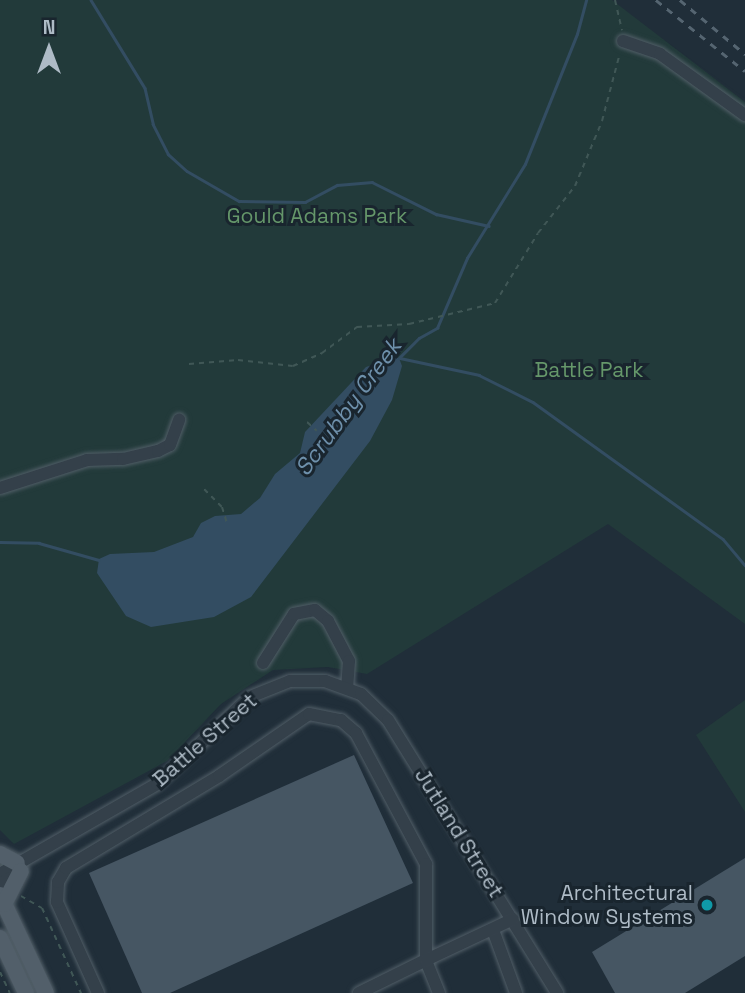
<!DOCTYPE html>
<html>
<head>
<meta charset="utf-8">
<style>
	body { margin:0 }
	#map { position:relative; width:745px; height:993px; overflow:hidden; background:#202e39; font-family:"Space Grotesk",sans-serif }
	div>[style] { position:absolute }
	.green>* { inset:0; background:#223a3a }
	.water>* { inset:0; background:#334d62 }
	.stream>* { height:2.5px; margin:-1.25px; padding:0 1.25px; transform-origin:1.25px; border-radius:1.25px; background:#334d62 }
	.building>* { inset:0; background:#465663 }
	.path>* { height:2px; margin-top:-1px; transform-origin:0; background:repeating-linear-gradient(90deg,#405756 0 5px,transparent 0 10px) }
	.roads { filter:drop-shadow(0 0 2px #515e67) drop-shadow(0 0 2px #515e67) }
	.minor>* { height:12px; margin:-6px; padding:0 6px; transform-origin:6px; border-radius:6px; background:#34404a }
	.major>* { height:16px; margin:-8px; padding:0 8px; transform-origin:8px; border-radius:8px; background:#525f6a }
	.rail>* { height:2.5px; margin-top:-1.25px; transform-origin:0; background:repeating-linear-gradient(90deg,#556571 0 7px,transparent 0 14px) }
	.dots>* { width:19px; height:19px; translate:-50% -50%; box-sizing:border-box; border:4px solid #19252e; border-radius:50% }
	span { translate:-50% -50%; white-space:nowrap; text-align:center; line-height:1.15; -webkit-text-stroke:6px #19252e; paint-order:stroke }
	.park-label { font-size:21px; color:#65976a }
	.street-label { font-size:21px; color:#aebbc6 }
	.poi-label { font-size:21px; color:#aebbc6 }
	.right { translate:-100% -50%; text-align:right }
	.water-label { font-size:23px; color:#6e90ab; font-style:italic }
	.north { position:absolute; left:14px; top:14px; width:70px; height:70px; -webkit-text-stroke:5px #19252e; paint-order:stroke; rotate:0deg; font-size:19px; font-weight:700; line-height:28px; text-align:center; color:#aebbc6 }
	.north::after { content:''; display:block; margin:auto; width:24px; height:32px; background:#aebbc6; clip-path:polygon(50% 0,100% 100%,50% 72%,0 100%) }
</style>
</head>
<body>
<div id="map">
	<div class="green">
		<i style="clip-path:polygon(0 0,612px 0,745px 102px,745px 624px,608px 524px,367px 674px,328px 667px,273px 670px,221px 704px,167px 761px,14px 844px,0 830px)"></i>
		<i style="clip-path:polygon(745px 700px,745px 812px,696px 735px)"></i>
	</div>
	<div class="water">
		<i style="clip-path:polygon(393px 358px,399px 358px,402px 366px,392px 400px,370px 441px,251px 597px,214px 617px,151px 627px,126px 616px,97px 573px,99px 559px,110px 554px,154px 552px,193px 537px,201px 523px,215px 516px,241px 514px,260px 498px,275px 474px,300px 453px,305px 432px,366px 367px)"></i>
	</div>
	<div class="stream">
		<i style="left:91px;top:0;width:103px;rotate:58.5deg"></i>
		<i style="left:145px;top:88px;width:37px;rotate:77deg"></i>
		<i style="left:153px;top:124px;width:34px;rotate:63deg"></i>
		<i style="left:168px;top:154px;width:25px;rotate:42deg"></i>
		<i style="left:187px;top:171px;width:60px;rotate:30deg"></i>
		<i style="left:239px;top:201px;width:66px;rotate:0.9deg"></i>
		<i style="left:305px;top:202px;width:36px;rotate:-28deg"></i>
		<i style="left:337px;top:185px;width:35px;rotate:-5deg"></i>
		<i style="left:372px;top:182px;width:72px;rotate:26.6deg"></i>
		<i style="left:436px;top:214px;width:54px;rotate:12.8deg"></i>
		<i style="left:399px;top:358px;width:28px;rotate:-45deg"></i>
		<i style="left:419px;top:338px;width:21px;rotate:-29deg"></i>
		<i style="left:437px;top:328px;width:76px;rotate:-66.8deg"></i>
		<i style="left:467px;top:258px;width:110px;rotate:-58.3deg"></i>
		<i style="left:525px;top:164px;width:140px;rotate:-68.2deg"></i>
		<i style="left:577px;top:34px;width:35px;rotate:-75deg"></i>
		<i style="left:400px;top:358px;width:81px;rotate:12.1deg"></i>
		<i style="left:479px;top:375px;width:60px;rotate:26.6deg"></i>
		<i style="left:533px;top:402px;width:234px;rotate:35.8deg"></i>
		<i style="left:723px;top:539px;width:34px;rotate:50deg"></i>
		<i style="left:0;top:542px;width:39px;rotate:1deg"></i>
		<i style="left:39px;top:543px;width:62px;rotate:15.8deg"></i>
	</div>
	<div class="building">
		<i style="clip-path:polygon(354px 755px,413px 883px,170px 993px,142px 993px,89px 873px)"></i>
		<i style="clip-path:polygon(745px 858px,745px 956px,685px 993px,615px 993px,592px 952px)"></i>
	</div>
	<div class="path">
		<i style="left:615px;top:0;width:31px;rotate:77deg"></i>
		<i style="left:189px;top:364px;width:49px;rotate:-4.7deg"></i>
		<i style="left:238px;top:360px;width:55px;rotate:6.2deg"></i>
		<i style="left:293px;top:366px;width:32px;rotate:-24deg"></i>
		<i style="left:322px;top:353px;width:44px;rotate:-36.6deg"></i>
		<i style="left:357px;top:327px;width:52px;rotate:-3.3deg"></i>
		<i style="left:409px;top:324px;width:89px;rotate:-13.7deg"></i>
		<i style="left:495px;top:303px;width:82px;rotate:-58.4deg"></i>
		<i style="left:538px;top:233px;width:60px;rotate:-51.8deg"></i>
		<i style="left:575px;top:186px;width:70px;rotate:-67.4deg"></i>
		<i style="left:602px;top:121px;width:70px;rotate:-75.2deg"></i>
		<i style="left:307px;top:422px;width:13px;rotate:42deg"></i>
		<i style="left:204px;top:489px;width:25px;rotate:45deg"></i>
		<i style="left:222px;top:507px;width:17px;rotate:73deg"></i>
		<i style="left:21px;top:896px;width:24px;rotate:30deg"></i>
		<i style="left:42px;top:908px;width:94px;rotate:65.4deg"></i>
		<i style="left:0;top:972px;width:23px;rotate:65deg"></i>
	</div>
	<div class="roads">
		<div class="minor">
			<i style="left:623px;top:41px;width:39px;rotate:19deg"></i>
			<i style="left:660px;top:54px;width:105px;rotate:35.7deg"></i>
			<i style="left:0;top:488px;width:91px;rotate:-17.8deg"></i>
			<i style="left:87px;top:460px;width:36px;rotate:-2deg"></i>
			<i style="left:123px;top:459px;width:36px;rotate:-13deg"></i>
			<i style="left:158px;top:451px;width:13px;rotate:-27deg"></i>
			<i style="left:170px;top:445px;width:27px;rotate:-70deg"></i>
			<i style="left:263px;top:663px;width:58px;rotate:-57.7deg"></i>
			<i style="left:294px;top:614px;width:21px;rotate:-11deg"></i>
			<i style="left:315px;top:610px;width:17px;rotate:40deg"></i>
			<i style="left:328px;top:621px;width:45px;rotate:62.3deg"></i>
			<i style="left:349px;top:661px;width:26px;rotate:94deg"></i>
			<i style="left:0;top:874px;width:181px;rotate:-29.8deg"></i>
			<i style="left:157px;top:784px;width:127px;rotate:-43.1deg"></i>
			<i style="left:250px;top:697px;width:43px;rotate:-21.8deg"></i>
			<i style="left:290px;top:681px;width:35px"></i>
			<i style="left:325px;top:681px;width:38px;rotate:20deg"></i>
			<i style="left:361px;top:694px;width:37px;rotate:44deg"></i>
			<i style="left:388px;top:720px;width:321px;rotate:58.2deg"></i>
			<i style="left:0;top:884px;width:26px;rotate:-31deg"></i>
			<i style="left:493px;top:930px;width:67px;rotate:69.9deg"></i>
			<i style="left:98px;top:993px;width:100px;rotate:-114.3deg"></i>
			<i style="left:57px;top:902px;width:20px;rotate:-87deg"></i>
			<i style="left:58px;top:882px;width:16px;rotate:-60deg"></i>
			<i style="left:66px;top:868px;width:179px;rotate:-31deg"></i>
			<i style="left:219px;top:776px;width:109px;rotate:-34.6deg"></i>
			<i style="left:309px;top:714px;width:33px;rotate:11deg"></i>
			<i style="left:341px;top:720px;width:20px;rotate:41deg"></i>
			<i style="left:356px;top:733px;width:149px;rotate:61.9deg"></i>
			<i style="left:426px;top:864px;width:96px;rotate:90deg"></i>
			<i style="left:426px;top:960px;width:75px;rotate:153.8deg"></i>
			<i style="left:439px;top:993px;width:35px;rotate:-112deg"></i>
			<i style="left:426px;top:960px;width:96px;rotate:-25.2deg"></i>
		</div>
		<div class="major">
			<i style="left:0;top:854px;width:19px;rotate:28deg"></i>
			<i style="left:0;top:895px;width:108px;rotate:64.9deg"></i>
			<i style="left:4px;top:904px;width:37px;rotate:-63deg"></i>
			<i style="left:0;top:938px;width:61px;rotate:64.7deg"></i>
		</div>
	</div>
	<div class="rail">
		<i style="left:656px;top:0;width:114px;rotate:38.6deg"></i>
		<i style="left:680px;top:0;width:85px;rotate:39.7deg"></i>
	</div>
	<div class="dots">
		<i style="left:707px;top:905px;background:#0f9aa8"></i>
	</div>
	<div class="park-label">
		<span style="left:317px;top:216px">Gould Adams Park</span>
		<span style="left:589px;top:370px">Battle Park</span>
	</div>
	<div class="street-label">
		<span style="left:205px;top:740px;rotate:-41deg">Battle Street</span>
		<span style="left:459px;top:833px;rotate:58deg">Jutland Street</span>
	</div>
	<div class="poi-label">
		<span class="right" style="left:693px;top:905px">Architectural<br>Window Systems</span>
	</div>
	<div class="water-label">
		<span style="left:348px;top:407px;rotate:-54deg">Scrubby Creek</span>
	</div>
	<div class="north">N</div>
</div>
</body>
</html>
